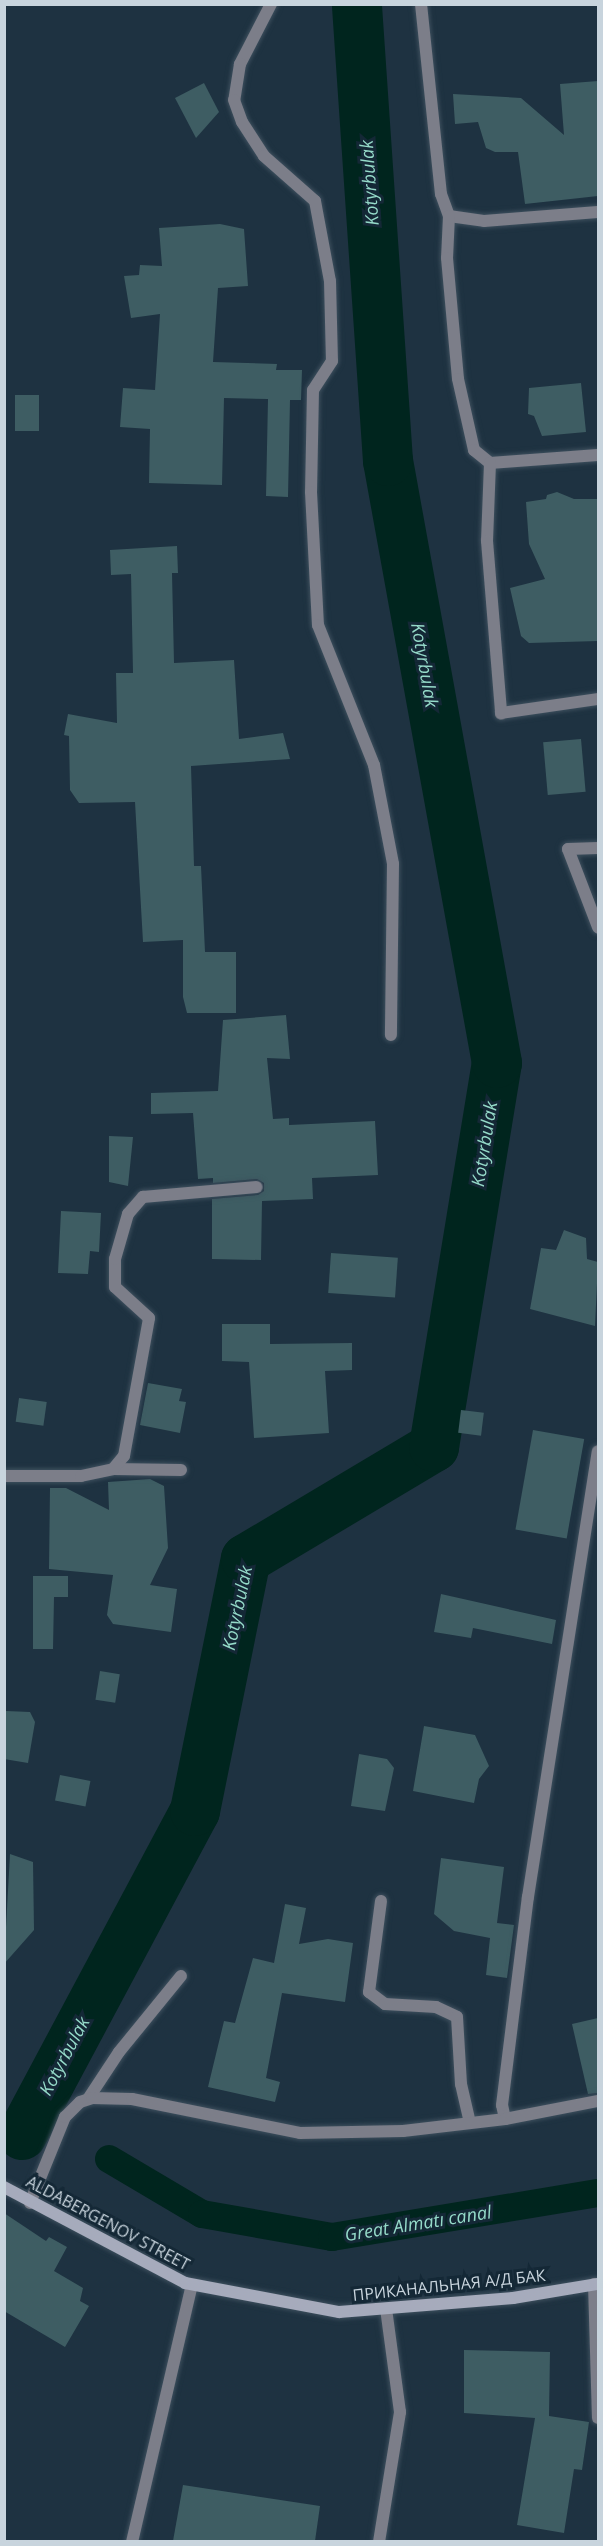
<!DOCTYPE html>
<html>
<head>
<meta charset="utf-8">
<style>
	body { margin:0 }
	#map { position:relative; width:603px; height:2546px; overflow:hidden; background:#1e3241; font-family:"Open Sans",sans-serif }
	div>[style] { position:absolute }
	.canal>* { height:28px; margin:-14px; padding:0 14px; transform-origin:14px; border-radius:14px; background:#00251e }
	.river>* { height:50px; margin:-25px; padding:0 25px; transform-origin:25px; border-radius:25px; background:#00251e }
	.building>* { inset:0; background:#3e5d63; transform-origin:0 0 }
	.roads { filter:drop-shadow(0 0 2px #3d4f5d) drop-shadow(0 0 2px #3d4f5d) }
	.street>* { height:12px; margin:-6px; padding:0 6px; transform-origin:6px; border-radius:6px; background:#7c7e89 }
	.secondary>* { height:12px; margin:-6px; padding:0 6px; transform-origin:6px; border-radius:6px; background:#a6abbc }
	span { translate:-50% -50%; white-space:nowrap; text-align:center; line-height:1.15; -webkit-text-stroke:6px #142836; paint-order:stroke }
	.street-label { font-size:16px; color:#c8d4dd }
	.water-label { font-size:18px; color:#95dac9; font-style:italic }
	.frame { position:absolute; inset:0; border:6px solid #c8d4dd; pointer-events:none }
</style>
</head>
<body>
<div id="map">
	<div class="canal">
		<i style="left:109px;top:2159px;width:108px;rotate:30.6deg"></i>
		<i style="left:202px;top:2214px;width:132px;rotate:10deg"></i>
		<i style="left:332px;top:2237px;width:270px;rotate:-9.4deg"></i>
	</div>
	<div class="river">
		<i style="left:22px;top:2135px;width:367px;rotate:-61.9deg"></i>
		<i style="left:195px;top:1811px;width:257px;rotate:-78.6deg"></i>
		<i style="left:246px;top:1559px;width:219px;rotate:-30.8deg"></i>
		<i style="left:434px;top:1447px;width:389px;rotate:-80.7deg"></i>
		<i style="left:497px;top:1063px;width:612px;rotate:-100.26deg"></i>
		<i style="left:388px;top:461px;width:458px;rotate:-93.9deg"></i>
	</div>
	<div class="building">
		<i style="clip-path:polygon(598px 81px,598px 196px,525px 204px,518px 152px,495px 152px,486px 148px,478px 122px,455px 124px,453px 94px,521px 98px,564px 135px,560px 84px)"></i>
		<i style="clip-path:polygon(204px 83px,219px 112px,196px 138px,175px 98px)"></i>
		<i style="clip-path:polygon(220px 224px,244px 229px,248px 286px,218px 288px,213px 362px,277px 364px,276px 370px,302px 370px,301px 400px,290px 400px,288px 497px,266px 496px,268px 399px,224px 398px,222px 485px,149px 483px,150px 429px,120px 427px,123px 388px,155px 390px,160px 314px,131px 318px,124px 276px,139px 275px,140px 265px,162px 266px,159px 228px)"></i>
		<i style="clip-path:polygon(581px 383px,586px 432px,542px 436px,534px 416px,528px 414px,529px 388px)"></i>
		<i style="left:15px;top:395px;width:24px;height:36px"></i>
		<i style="clip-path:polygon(557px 492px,574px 499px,598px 499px,598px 641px,529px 643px,521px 636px,510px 588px,545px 579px,529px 544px,526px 502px,546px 499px,547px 495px)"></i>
		<i style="clip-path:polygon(177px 546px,178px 573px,172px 573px,174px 663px,234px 660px,239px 739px,283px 733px,290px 759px,191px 766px,194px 866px,201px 866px,205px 952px,236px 952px,236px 1013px,187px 1013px,183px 997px,183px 940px,143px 942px,135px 802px,79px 803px,70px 790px,69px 736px,64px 735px,68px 714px,117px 723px,116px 673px,133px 673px,131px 574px,111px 575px,110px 550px)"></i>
		<i style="left:581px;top:739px;width:53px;height:38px;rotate:85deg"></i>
		<i style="clip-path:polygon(286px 1015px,290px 1059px,267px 1058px,273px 1119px,289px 1118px,289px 1125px,375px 1121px,378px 1175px,312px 1178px,313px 1199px,262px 1201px,261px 1260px,212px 1259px,212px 1199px,258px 1195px,264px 1191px,264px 1183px,257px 1179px,213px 1183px,213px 1178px,198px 1179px,193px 1113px,151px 1114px,151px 1093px,218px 1091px,223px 1020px)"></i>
		<i style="clip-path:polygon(109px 1136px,133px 1137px,128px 1186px,109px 1182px)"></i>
		<i style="clip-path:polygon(61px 1211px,101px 1213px,99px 1252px,90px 1251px,88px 1274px,58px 1273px)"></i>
		<i style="clip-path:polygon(564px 1230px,586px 1238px,587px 1259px,598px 1262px,595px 1326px,530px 1309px,541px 1248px,556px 1250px)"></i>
		<i style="left:331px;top:1253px;width:67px;height:40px;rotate:4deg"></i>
		<i style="clip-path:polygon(222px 1324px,270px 1324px,270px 1344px,352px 1343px,352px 1370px,325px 1371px,329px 1433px,254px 1438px,249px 1362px,222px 1361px)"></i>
		<i style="clip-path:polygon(148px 1383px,182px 1389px,179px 1401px,186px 1402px,180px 1433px,140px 1425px)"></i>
		<i style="left:19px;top:1398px;width:28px;height:24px;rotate:8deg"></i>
		<i style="left:461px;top:1410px;width:23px;height:23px;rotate:7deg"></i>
		<i style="left:533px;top:1430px;width:52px;height:101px;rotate:10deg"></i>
		<i style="clip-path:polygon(150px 1479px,164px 1486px,168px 1548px,150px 1585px,177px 1589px,171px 1632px,113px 1624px,107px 1615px,113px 1575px,49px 1569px,50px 1488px,66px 1488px,109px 1510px,108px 1482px)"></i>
		<i style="clip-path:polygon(33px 1576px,68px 1576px,68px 1597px,54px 1597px,53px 1649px,33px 1649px)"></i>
		<i style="clip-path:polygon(441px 1594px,556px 1620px,552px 1644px,473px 1628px,471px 1638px,434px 1632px)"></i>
		<i style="left:100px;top:1671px;width:20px;height:29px;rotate:9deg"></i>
		<i style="clip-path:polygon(6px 1711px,30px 1712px,35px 1722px,28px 1763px,4px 1759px)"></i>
		<i style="clip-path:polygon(424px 1726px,475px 1735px,489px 1766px,479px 1779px,474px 1803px,413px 1791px)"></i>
		<i style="clip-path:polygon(359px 1754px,387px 1759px,394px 1768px,385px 1811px,351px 1806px)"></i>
		<i style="left:60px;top:1775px;width:31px;height:26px;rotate:11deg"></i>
		<i style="clip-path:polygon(10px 1854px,33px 1862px,34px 1930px,4px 1964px)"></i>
		<i style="clip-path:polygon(441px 1858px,504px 1867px,497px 1923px,514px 1925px,507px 1978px,486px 1975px,490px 1938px,454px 1931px,434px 1914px)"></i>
		<i style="clip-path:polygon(285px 1904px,306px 1908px,299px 1944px,328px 1939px,353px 1943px,345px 2002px,282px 1993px,266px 2078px,280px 2082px,275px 2102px,208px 2087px,224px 2021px,235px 2023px,253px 1958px,274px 1963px)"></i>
		<i style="clip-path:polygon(598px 2018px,598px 2093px,588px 2094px,572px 2024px)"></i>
		<i style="clip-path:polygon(4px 2213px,46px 2241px,49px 2237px,67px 2247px,54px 2271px,83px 2288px,80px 2301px,89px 2306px,65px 2347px,4px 2311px)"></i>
		<i style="clip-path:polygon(464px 2350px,550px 2352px,549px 2416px,589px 2422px,582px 2470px,574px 2469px,564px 2533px,517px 2525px,535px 2418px,464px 2413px)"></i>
		<i style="clip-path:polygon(183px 2485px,320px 2506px,315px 2541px,173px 2541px)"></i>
	</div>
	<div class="roads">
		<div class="street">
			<i style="left:271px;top:4px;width:68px;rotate:117.3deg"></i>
			<i style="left:240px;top:64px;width:36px;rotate:99deg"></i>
			<i style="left:234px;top:100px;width:23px;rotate:70deg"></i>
			<i style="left:242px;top:122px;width:40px;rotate:57.1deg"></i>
			<i style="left:264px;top:156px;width:68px;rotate:41.4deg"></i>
			<i style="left:315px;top:201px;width:81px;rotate:79.4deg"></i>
			<i style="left:330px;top:281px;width:80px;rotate:88.6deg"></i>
			<i style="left:332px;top:361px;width:35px;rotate:123deg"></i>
			<i style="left:313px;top:390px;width:102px;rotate:91.1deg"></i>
			<i style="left:311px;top:492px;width:133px;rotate:87deg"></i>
			<i style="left:318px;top:625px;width:151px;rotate:68.2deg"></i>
			<i style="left:374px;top:765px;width:101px;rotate:79.1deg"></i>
			<i style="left:393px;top:864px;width:171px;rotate:90.7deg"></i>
			<i style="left:421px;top:4px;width:191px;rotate:84deg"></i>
			<i style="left:441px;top:194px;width:23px;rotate:70deg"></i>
			<i style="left:449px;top:216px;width:35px;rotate:8deg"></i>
			<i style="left:484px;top:221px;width:114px;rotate:-4.5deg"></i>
			<i style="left:449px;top:216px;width:42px;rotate:92.7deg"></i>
			<i style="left:447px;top:258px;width:121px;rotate:84.8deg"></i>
			<i style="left:458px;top:379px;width:73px;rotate:77.3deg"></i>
			<i style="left:474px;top:450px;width:21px;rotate:39deg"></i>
			<i style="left:490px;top:463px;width:108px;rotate:-4.2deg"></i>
			<i style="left:490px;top:463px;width:78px;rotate:92.2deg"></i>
			<i style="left:487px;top:541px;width:173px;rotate:85.3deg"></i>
			<i style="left:501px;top:713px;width:98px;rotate:-8.2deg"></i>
			<i style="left:598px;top:848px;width:30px;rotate:178deg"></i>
			<i style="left:568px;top:849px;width:84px;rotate:69deg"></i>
			<i style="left:113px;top:1469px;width:68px;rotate:0.8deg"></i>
			<i style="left:4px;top:1476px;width:77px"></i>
			<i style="left:81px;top:1476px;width:33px;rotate:-12deg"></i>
			<i style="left:113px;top:1469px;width:17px;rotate:-50deg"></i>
			<i style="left:124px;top:1456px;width:140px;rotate:-79.7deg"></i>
			<i style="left:149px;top:1318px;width:46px;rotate:-137.6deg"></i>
			<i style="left:115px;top:1287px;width:28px;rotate:-90deg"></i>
			<i style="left:115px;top:1259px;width:47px;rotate:-73.9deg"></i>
			<i style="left:128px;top:1214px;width:23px;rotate:-49deg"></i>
			<i style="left:143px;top:1197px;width:114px;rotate:-5deg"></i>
			<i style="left:381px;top:1901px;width:92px;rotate:97.5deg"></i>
			<i style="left:369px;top:1992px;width:20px;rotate:37deg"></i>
			<i style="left:385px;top:2004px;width:51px;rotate:3.4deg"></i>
			<i style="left:436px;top:2007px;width:23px;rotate:25deg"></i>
			<i style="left:457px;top:2017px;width:67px;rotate:86.6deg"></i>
			<i style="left:461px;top:2084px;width:39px;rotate:77deg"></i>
			<i style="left:88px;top:2099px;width:56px;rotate:-56.6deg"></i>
			<i style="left:119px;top:2052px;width:98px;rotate:-50.8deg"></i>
			<i style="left:505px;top:2119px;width:14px;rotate:-102deg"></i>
			<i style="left:502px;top:2105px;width:210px;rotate:-82.9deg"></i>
			<i style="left:528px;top:1897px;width:451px;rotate:-81.1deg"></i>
			<i style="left:30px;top:2203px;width:93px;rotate:-67.9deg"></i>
			<i style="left:65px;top:2117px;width:21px;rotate:-45deg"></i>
			<i style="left:80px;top:2102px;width:13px;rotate:-18deg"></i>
			<i style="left:92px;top:2098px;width:40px;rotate:1.4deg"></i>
			<i style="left:132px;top:2099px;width:171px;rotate:11.4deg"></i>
			<i style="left:300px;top:2133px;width:103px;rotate:-1.1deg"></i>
			<i style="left:403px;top:2131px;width:103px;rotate:-6.7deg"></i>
			<i style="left:505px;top:2119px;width:95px;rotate:-11deg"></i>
			<i style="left:594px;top:2284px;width:134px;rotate:88.3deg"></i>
			<i style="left:132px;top:2542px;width:264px;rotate:-76.9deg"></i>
			<i style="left:379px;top:2542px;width:132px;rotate:-80.8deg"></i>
			<i style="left:400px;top:2412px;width:104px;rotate:-97.7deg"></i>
		</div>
		<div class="secondary">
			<i style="left:4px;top:2187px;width:205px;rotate:27.9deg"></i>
			<i style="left:185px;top:2283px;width:157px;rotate:10.7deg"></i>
			<i style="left:339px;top:2312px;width:175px;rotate:-4.6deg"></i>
			<i style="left:513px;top:2298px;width:86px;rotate:-9.4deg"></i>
		</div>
	</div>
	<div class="street-label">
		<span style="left:108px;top:2223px;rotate:28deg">ALDABERGENOV STREET</span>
		<span style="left:449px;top:2285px;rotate:-6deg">ПРИКАНАЛЬНАЯ А/Д БАК</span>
	</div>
	<div class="water-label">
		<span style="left:369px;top:183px;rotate:-94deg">Kotyrbulak</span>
		<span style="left:425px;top:665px;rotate:80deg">Kotyrbulak</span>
		<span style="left:484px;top:1144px;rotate:-81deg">Kotyrbulak</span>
		<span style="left:237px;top:1608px;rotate:-78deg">Kotyrbulak</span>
		<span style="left:64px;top:2056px;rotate:-62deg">Kotyrbulak</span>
		<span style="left:418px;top:2223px;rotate:-9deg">Great Almatı canal</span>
	</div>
	<div class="frame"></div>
</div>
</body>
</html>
